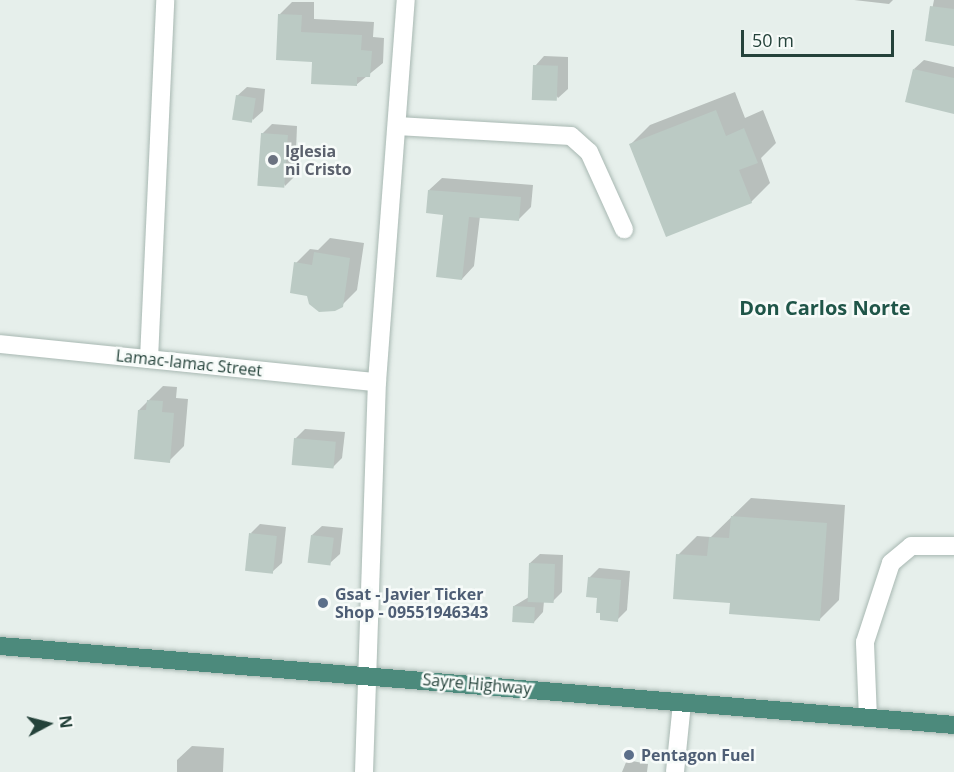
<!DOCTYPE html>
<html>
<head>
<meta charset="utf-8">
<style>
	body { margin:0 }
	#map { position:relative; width:954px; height:772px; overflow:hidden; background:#e6efeb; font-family:"Open Sans",sans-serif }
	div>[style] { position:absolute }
	.shadow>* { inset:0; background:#0003 }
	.building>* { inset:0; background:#bbcac4; transform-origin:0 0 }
	.roads { filter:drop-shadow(0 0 2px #a8b8b2) drop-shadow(0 0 2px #a8b8b2) }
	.minor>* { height:18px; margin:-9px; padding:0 9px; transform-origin:9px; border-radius:9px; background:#fff }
	.trunk>* { height:18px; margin:-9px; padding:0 9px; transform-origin:9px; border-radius:9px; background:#4c8a7c }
	.dots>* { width:16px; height:16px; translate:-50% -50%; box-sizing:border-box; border:3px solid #f7fbf9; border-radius:50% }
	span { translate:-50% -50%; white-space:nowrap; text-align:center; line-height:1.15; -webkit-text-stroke:5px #f7fbf9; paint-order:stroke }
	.worship-label { font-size:16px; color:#5b616d; font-weight:700 }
	.left { translate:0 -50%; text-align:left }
	.street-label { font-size:16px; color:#24423a }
	.service-label { font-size:16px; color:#4e5e75; font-weight:700 }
	.quarter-label { font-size:20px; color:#1f5548; font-weight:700 }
	.north { position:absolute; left:18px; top:694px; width:60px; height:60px; -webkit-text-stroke:4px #f7fbf9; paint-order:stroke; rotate:83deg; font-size:16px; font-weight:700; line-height:24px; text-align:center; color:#24423a }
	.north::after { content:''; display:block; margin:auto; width:21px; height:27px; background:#24423a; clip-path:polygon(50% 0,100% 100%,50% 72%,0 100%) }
	.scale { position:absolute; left:741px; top:30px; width:153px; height:27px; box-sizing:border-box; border:3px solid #24423a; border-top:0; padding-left:8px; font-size:18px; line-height:21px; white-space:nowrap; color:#24423a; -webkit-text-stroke:4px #f7fbf9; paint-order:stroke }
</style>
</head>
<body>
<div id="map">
	<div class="shadow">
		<i style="clip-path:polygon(854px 0,893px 0,889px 4px)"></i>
		<i style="clip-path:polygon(934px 0,954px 0,954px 44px,926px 40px)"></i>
		<i style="clip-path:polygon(292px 2px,314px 2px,314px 19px,374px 22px,373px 37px,384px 38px,383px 63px,356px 85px,314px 60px,279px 15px)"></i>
		<i style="clip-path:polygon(544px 56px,568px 57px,568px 89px,558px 98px,535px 66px)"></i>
		<i style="clip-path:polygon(924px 60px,954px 67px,954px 109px,914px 69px)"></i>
		<i style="clip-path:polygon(247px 87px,265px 89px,263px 111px,253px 120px,237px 96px)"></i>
		<i style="clip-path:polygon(735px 92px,745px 118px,763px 110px,776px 143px,761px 158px,770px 183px,751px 202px,631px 144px,650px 125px)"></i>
		<i style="clip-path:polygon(272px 124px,297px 126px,295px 176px,285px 186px,262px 134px)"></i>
		<i style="clip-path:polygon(442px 178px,533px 185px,531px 207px,519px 219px,480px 216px,474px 266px,462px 279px,445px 213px,429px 190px)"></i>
		<i style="clip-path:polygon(330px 238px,364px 243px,357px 290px,342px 305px,308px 295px,296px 263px,310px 249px,318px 250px)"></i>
		<i style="clip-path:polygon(163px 386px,177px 387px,176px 398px,188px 399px,184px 446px,169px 461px,139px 410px)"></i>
		<i style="clip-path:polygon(305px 429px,345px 432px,342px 458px,333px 467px,295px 439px)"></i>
		<i style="clip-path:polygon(751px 498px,845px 505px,839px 600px,820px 619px,732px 602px,678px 555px,697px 536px,711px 537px)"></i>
		<i style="clip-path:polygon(260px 524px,286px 527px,282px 563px,272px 572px,251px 533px)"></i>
		<i style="clip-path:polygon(322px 526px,343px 528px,340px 554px,330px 563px,312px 535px)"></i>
		<i style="clip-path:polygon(540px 554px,563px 555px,562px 592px,552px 602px,544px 601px,543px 612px,534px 622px,514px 606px,529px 597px,530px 563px)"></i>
		<i style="clip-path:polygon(599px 568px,630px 571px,627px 610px,617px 620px,589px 578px)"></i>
		<i style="clip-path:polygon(192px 746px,224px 748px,223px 772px,161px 772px,177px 772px,177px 760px)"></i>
		<i style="clip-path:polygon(627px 760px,648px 764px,647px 772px,622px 772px)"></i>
	</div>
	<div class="building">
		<i style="clip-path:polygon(930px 6px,954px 9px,954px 46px,925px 41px)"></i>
		<i style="clip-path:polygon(278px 14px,302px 15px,301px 32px,362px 35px,361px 50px,372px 51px,370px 77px,357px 77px,357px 86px,311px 84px,312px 62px,276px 60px)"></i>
		<i style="left:533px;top:65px;width:25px;height:35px;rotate:2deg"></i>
		<i style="clip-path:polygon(913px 69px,954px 78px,954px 114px,905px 102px)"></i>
		<i style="left:236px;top:95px;width:20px;height:25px;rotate:9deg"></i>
		<i style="clip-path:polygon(716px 110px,726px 136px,744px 128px,758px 163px,739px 170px,752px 203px,666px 237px,629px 144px)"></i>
		<i style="left:261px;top:133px;width:27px;height:53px;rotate:4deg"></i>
		<i style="clip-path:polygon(428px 190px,521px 197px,519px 221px,469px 217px,462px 280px,436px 277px,443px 215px,426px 213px)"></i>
		<i style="clip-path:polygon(314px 252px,350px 258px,343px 307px,335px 311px,319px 312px,309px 304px,307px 296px,290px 293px,294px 262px,312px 265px)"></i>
		<i style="clip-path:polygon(147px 400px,163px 401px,162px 412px,174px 413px,170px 463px,134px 459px,138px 410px,146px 410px)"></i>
		<i style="left:294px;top:438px;width:42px;height:27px;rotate:5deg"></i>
		<i style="clip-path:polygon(731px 516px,827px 523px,820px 621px,729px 614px,730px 603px,673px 599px,676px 554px,707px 556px,709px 537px,729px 538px)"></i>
		<i style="left:249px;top:533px;width:28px;height:38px;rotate:6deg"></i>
		<i style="left:311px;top:535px;width:23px;height:28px;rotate:7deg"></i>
		<i style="left:529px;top:563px;width:26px;height:39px;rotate:2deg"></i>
		<i style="clip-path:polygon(588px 577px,621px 580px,618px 622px,600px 620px,600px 613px,596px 613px,597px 598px,586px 597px)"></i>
		<i style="left:513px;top:606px;width:22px;height:16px;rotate:3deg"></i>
	</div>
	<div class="roads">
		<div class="minor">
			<i style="left:397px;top:126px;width:174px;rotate:3.3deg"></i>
			<i style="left:571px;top:136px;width:24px;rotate:42deg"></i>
			<i style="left:589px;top:152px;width:85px;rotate:65.6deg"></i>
			<i style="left:0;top:344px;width:379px;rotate:5.8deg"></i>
			<i style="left:149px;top:359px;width:359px;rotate:-87.4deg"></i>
			<i style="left:868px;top:718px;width:76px;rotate:-92.3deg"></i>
			<i style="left:865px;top:642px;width:83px;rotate:-71.8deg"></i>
			<i style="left:891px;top:563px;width:26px;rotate:-40deg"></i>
			<i style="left:911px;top:546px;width:43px"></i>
			<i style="left:364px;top:772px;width:390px;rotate:-88.1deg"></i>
			<i style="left:377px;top:382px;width:383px;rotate:-85.7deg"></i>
			<i style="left:675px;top:772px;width:69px;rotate:-84.2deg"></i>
		</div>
		<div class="trunk">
			<i style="left:0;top:646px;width:957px;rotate:4.73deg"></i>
		</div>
	</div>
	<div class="dots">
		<i style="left:273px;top:160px;background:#6b7280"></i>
		<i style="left:323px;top:603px;background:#5c6f8a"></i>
		<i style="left:629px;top:755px;background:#5c6f8a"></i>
	</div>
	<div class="worship-label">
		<span class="left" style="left:285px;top:160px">Iglesia<br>ni Cristo</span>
	</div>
	<div class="street-label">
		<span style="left:189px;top:363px;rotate:6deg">Lamac-lamac Street</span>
		<span style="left:477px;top:684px;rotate:5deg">Sayre Highway</span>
	</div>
	<div class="service-label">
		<span class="left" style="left:335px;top:603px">Gsat - Javier Ticker<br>Shop - 09551946343</span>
		<span class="left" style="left:641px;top:755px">Pentagon Fuel</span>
	</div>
	<div class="quarter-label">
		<span style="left:825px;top:307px">Don Carlos Norte</span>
	</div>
	<div class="north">N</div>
	<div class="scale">50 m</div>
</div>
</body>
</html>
